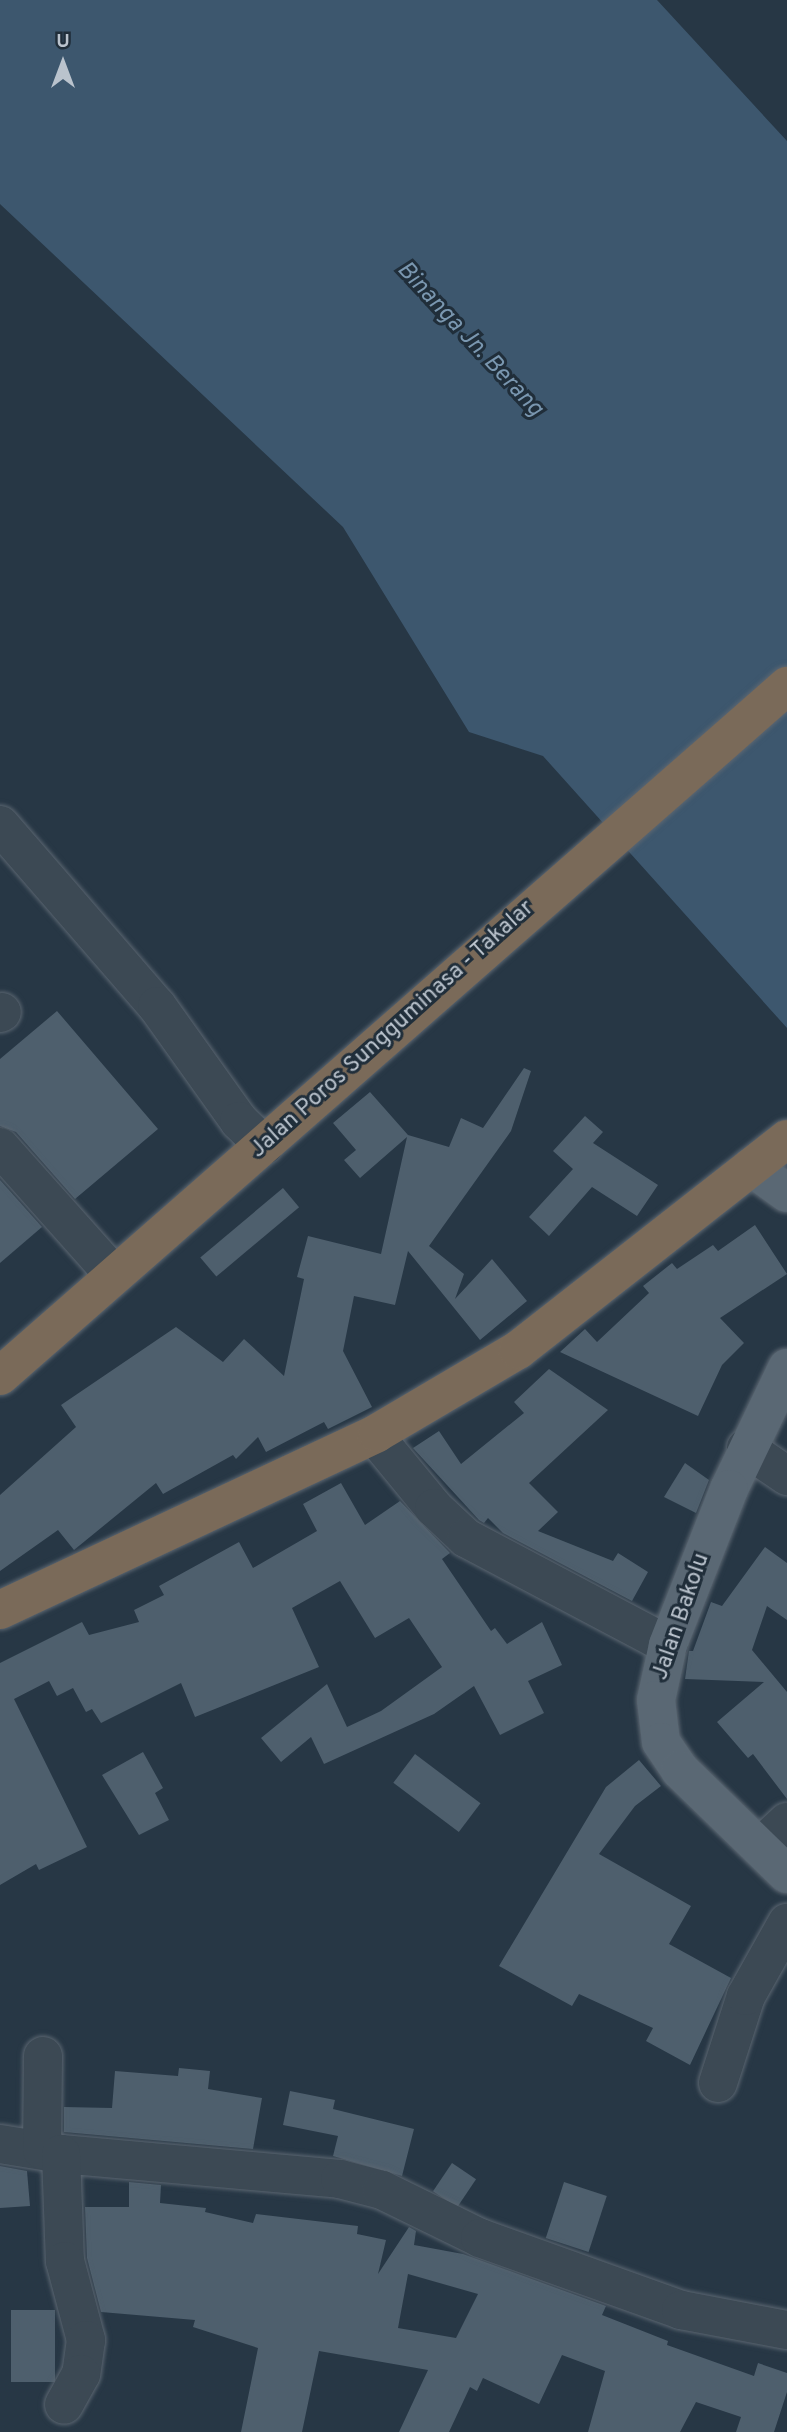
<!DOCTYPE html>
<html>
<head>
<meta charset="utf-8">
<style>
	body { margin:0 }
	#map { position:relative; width:787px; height:2432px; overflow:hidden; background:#273745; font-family:Overpass,sans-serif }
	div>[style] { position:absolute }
	.water>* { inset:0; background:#3d576e }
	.building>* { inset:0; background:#4e5f6d; transform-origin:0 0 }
	.roads { filter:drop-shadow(0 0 2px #5b6671) drop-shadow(0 0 2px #5b6671) }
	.minor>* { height:38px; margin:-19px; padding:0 19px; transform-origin:19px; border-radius:19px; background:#3c4954 }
	.major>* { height:38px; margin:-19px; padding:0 19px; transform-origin:19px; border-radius:19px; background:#5a6874 }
	.highway>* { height:38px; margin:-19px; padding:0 19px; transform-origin:19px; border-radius:19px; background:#7a6a59 }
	span { translate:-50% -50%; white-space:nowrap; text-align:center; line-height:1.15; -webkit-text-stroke:6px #202e3a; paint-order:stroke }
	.street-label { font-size:23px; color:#bac3cd }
	.water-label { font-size:24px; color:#7a97b0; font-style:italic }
	.north { position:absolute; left:28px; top:28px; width:70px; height:70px; -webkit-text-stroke:5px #202e3a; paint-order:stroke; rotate:0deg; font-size:19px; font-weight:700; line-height:28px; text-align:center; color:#bac3cd }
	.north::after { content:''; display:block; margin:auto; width:24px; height:32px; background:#bac3cd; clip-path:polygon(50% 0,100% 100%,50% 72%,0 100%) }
</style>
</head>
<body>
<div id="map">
	<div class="water">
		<i style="clip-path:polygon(0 0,657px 0,787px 141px,787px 1028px,543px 756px,469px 732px,343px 527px,0 204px)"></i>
	</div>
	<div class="building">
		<i style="clip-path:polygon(57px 1011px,158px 1129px,75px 1199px,16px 1132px,0 1126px,0 1059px)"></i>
		<i style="clip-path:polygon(524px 1068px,531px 1071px,511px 1131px,429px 1246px,464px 1274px,455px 1299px,492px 1259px,527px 1301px,480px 1340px,408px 1251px,395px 1305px,354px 1296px,343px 1351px,372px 1407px,328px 1429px,324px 1422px,266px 1452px,258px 1437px,236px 1459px,233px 1455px,163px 1494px,156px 1483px,74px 1550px,58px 1530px,0 1571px,0 1495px,76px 1427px,61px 1405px,176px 1327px,223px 1362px,244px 1339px,284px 1376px,304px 1279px,297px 1277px,308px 1236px,381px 1254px,407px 1137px,360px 1178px,344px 1160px,356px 1150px,333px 1123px,370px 1092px,408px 1135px,449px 1147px,461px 1118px,483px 1128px)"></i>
		<i style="clip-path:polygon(585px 1116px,603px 1132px,593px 1143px,658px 1185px,637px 1216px,592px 1187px,549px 1236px,529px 1217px,573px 1169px,553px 1151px)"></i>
		<i style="clip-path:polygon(0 1180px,42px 1227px,0 1263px)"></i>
		<i style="left:283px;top:1188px;width:25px;height:108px;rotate:50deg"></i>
		<i style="clip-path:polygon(755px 1225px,787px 1274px,720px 1318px,744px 1343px,722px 1365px,698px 1416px,560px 1352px,585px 1329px,597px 1342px,649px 1293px,643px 1286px,672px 1263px,677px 1269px,713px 1245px,718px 1251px)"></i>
		<i style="clip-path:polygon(549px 1369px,608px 1410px,529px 1483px,558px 1512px,538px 1531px,613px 1561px,618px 1553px,648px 1572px,632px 1601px,503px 1533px,488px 1518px,484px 1523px,479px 1520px,413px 1448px,439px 1431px,461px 1464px,524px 1413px,514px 1402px)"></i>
		<i style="clip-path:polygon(685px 1463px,709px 1480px,696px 1513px,664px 1497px)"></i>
		<i style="clip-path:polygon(341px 1483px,365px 1525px,400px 1501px,450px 1553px,442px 1559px,491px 1631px,495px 1628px,507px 1644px,542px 1622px,562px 1665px,528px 1681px,544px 1713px,500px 1735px,474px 1686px,434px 1714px,324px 1764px,311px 1737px,281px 1762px,261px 1738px,327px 1684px,347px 1727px,381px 1711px,442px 1667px,409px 1618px,375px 1638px,340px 1581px,292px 1608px,319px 1667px,195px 1717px,181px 1683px,101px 1723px,92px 1709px,86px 1712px,73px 1688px,57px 1696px,49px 1681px,14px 1699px,87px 1847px,39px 1870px,36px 1864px,0 1885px,0 1663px,82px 1622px,89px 1635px,139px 1622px,134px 1610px,164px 1595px,159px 1586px,239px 1542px,253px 1568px,317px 1531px,303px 1504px)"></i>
		<i style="clip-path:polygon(765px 1547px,787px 1563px,787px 1620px,767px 1606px,752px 1650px,787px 1692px,787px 1799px,753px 1754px,748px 1758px,717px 1722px,764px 1682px,685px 1679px,689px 1651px,693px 1651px,711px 1602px,722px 1606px)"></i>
		<i style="clip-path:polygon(143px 1752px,163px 1788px,155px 1793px,169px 1820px,139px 1835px,102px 1775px)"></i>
		<i style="left:415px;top:1754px;width:82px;height:36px;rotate:37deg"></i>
		<i style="clip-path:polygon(639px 1760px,661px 1786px,635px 1806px,599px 1854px,691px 1906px,669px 1944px,731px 1978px,690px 2065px,646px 2041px,653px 2028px,579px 1994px,572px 2006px,499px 1966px,606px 1787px)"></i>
		<i style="clip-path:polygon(179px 2068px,210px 2071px,208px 2089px,262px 2098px,253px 2149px,64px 2132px,64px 2107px,112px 2108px,115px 2071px,178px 2076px)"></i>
		<i style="clip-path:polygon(290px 2091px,335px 2100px,333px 2109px,414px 2129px,402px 2176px,333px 2156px,338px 2136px,283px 2125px)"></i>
		<i style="left:452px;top:2163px;width:29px;height:34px;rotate:34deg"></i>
		<i style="clip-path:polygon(0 2166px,27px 2171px,30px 2206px,0 2208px)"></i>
		<i style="clip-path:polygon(evenodd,129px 2182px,161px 2185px,160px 2203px,206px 2208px,205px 2212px,253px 2223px,256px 2214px,358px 2226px,357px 2234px,386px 2240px,378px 2274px,409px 2227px,416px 2231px,414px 2245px,463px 2254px,606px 2306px,602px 2315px,668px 2341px,667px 2345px,754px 2376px,758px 2363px,787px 2373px,787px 2392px,774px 2432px,736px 2432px,741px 2417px,696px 2402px,680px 2432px,588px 2432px,605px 2371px,562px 2355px,539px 2404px,483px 2378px,477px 2391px,470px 2387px,449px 2432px,399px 2432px,428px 2370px,319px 2351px,302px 2432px,241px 2432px,258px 2348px,193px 2327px,195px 2320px,101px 2312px,87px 2258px,85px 2207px,129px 2207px,129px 2182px,408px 2274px,478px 2294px,456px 2338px,398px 2328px,408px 2274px)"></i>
		<i style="left:564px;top:2182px;width:45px;height:59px;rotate:18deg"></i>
		<i style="left:11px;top:2310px;width:44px;height:72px"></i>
	</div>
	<div class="roads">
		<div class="minor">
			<i style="left:0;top:825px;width:240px;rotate:49.1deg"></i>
			<i style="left:157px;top:1006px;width:141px;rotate:54.5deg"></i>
			<i style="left:239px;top:1121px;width:35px;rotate:44deg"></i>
			<i style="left:0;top:1013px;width:2px;rotate:-27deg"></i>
			<i style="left:0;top:1147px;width:171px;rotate:48.3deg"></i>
			<i style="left:374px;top:1435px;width:94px;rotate:50.6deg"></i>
			<i style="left:434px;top:1508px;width:44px;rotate:43.2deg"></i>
			<i style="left:466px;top:1538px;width:229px;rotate:27.9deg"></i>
			<i style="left:746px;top:1448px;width:50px;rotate:34.3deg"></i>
			<i style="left:760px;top:1847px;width:37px;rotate:-43deg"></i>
			<i style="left:718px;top:2083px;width:91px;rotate:-72.2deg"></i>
			<i style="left:746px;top:1996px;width:84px;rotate:-60.7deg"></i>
			<i style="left:0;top:2144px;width:62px;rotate:9.3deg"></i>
			<i style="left:61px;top:2154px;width:280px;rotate:5.1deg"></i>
			<i style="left:340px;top:2179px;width:43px;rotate:14.7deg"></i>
			<i style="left:382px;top:2190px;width:109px;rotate:26.1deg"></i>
			<i style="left:480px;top:2238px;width:214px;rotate:19.7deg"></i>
			<i style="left:681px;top:2310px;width:108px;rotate:10.7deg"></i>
			<i style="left:42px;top:2150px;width:94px;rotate:-89.4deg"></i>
			<i style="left:61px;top:2154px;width:107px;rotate:87.9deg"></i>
			<i style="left:65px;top:2261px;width:82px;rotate:75.1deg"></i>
			<i style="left:86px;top:2340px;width:34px;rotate:98deg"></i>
			<i style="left:81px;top:2374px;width:35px;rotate:119deg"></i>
		</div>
		<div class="major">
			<i style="left:751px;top:1167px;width:44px;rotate:35.8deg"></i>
			<i style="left:787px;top:1368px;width:134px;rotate:115.6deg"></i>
			<i style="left:729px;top:1489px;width:168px;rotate:111.4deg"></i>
			<i style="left:668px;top:1645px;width:56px;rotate:102.3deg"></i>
			<i style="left:656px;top:1700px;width:42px;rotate:83.2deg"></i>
			<i style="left:661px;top:1742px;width:34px;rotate:56deg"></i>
			<i style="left:680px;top:1770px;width:149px;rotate:44.2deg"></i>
		</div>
		<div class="highway">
			<i style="left:0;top:1376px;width:1047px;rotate:-41.24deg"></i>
			<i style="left:0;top:1610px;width:416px;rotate:-25.1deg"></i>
			<i style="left:377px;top:1433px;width:164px;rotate:-30.5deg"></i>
			<i style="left:518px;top:1350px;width:342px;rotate:-38.1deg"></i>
		</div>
	</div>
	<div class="street-label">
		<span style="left:393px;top:1030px;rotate:-42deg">Jalan Poros Sungguminasa - Takalar</span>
		<span style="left:682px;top:1617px;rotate:-71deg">Jalan Bakolu</span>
	</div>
	<div class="water-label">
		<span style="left:469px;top:340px;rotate:47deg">Binanga Jn. Berang</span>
	</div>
	<div class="north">U</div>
</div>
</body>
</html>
